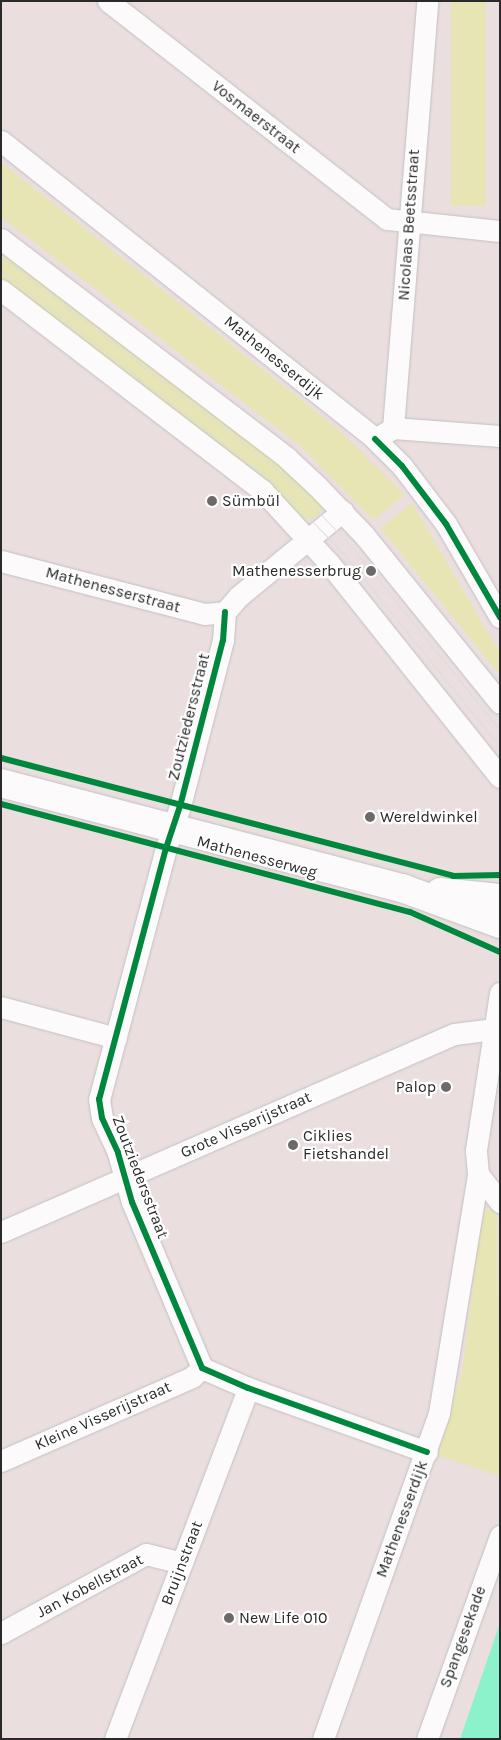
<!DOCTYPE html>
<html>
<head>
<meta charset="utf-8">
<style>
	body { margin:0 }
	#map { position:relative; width:501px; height:1740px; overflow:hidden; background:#eadedf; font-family:Karla,sans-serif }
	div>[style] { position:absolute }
	.green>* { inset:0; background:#e8e5b4; transform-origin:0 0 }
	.water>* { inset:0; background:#8bf2cc }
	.roads { filter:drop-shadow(0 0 1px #c2c0c1) drop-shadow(0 0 1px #c2c0c1) }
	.street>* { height:21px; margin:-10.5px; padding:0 10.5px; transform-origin:10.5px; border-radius:10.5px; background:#fcfafa }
	.secondary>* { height:28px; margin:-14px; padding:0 14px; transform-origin:14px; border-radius:14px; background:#fcfafa }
	.tram>* { height:1px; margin:-0.5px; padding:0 0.5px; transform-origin:0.5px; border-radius:0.5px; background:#ddddde }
	.cycleway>* { height:6px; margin:-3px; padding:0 3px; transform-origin:3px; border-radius:3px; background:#00873e }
	.dots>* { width:14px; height:14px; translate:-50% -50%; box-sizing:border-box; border:2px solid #fff; border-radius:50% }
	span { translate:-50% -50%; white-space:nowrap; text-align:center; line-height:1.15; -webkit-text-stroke:4.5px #fff; paint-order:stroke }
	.street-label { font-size:16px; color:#2a2a2a }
	.poi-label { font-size:16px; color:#2a2a2a }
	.left { translate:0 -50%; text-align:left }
	.right { translate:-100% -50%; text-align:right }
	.frame { position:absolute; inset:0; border:2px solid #2a2a2a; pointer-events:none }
</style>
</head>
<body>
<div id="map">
	<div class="green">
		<i style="left:451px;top:1px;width:35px;height:205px"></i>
		<i style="clip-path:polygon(1px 162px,339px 430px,405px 495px,373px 520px,299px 445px,1px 217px)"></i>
		<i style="clip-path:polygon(1px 247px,264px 448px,322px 502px,321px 512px,313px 519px,302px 520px,1px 281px)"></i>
		<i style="clip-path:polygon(412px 503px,500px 653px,500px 675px,380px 528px)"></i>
		<i style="clip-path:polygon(482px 1209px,497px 1210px,500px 1476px,433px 1454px,462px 1374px)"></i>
	</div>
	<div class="water">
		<i style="clip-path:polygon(500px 1623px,500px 1739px,460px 1739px)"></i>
	</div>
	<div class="roads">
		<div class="street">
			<i style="left:108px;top:1px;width:354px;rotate:38deg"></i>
			<i style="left:387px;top:219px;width:114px;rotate:6.1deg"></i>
			<i style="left:1px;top:141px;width:478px;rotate:38.5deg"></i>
			<i style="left:375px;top:439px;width:38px;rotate:45deg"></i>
			<i style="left:402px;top:466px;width:73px;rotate:52.8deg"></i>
			<i style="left:446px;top:524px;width:108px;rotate:59.9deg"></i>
			<i style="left:1px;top:239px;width:360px;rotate:37.4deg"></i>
			<i style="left:287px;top:458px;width:41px;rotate:43deg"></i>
			<i style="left:317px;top:486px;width:68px;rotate:46.2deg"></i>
			<i style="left:364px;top:535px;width:216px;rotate:51deg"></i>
			<i style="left:1px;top:290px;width:329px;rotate:37.5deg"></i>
			<i style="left:262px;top:490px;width:99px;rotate:47.5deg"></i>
			<i style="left:329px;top:563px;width:274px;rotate:51.4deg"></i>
			<i style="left:393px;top:428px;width:107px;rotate:4.3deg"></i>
			<i style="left:375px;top:439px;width:21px;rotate:-31deg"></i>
			<i style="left:393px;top:428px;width:428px;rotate:-85.4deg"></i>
			<i style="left:1px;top:561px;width:210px;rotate:14.6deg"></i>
			<i style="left:204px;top:614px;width:21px;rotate:-5deg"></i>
			<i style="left:225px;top:612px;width:28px;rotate:94deg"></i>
			<i style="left:223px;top:640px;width:171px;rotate:104.5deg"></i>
			<i style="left:180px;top:806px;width:44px;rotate:108.4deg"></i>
			<i style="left:166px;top:848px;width:260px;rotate:104.9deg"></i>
			<i style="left:99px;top:1099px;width:19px;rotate:81deg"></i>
			<i style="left:102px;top:1118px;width:38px;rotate:65deg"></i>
			<i style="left:118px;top:1153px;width:51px;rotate:74.1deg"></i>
			<i style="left:132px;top:1202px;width:180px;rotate:67.1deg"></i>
			<i style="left:202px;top:1368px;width:50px;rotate:23.5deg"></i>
			<i style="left:248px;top:1388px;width:190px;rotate:19.7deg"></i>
			<i style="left:225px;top:612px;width:21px;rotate:-49deg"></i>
			<i style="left:239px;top:596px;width:134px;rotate:-39.3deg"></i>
			<i style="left:1px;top:1007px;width:119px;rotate:15.1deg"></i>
			<i style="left:478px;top:1174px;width:36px;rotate:52deg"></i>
			<i style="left:1px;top:1232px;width:494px;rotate:-23.6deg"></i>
			<i style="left:454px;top:1034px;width:39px;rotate:-7deg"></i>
			<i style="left:1px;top:1461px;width:209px;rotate:-23.7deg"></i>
			<i style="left:192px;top:1377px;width:13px;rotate:-42deg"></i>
			<i style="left:1px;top:1633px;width:165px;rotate:-28.6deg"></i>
			<i style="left:146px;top:1554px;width:37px;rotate:14deg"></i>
			<i style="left:115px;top:1739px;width:375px;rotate:-69.2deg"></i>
			<i style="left:323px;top:1739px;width:346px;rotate:-70.4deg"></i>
			<i style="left:439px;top:1413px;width:242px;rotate:-80.7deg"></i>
			<i style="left:478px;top:1174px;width:24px;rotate:-95deg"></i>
			<i style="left:476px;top:1150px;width:159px;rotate:-81.3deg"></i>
			<i style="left:427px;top:1739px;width:216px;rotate:-70.2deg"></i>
		</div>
		<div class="secondary">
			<i style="left:1px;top:783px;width:415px;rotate:14.7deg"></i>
			<i style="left:402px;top:888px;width:104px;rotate:20.2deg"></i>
			<i style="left:440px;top:892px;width:60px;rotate:5.7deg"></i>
		</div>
	</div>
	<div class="tram">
		<i style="left:1px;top:257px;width:356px;rotate:37.7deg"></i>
		<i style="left:283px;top:475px;width:98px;rotate:46.2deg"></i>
		<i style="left:351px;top:546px;width:237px;rotate:51deg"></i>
		<i style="left:1px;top:270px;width:348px;rotate:37.9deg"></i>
		<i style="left:276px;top:484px;width:95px;rotate:45.9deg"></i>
		<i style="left:342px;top:552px;width:251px;rotate:51deg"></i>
	</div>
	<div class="cycleway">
		<i style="left:375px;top:439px;width:38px;rotate:45deg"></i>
		<i style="left:402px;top:466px;width:73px;rotate:52.8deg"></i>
		<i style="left:446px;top:524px;width:108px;rotate:59.9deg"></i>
		<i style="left:225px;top:612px;width:28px;rotate:94deg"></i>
		<i style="left:223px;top:640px;width:171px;rotate:104.5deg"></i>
		<i style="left:180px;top:806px;width:44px;rotate:108.4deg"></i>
		<i style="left:166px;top:848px;width:260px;rotate:104.9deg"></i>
		<i style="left:99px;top:1099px;width:19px;rotate:81deg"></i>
		<i style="left:102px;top:1118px;width:38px;rotate:65deg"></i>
		<i style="left:118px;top:1153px;width:51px;rotate:74.1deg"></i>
		<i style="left:132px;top:1202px;width:180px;rotate:67.1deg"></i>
		<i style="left:202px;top:1368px;width:50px;rotate:23.5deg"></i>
		<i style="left:248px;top:1388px;width:190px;rotate:19.7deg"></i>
		<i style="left:1px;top:758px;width:467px;rotate:14.6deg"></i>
		<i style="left:453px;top:876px;width:47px;rotate:-1.2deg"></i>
		<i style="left:1px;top:804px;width:423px;rotate:14.8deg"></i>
		<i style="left:410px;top:912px;width:98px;rotate:24deg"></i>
	</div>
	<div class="dots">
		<i style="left:212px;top:501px;background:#6d6969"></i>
		<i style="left:371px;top:571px;background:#6d6969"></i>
		<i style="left:370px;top:817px;background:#6d6969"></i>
		<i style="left:446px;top:1087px;background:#6d6969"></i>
		<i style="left:293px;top:1145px;background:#6d6969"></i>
		<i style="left:229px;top:1618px;background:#6d6969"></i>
	</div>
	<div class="street-label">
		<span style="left:256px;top:117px;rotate:38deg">Vosmaerstraat</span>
		<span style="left:409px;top:225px;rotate:-86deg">Nicolaas Beetsstraat</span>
		<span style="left:274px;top:358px;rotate:39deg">Mathenesserdijk</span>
		<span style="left:113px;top:590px;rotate:15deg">Mathenesserstraat</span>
		<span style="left:189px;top:717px;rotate:-76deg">Zoutziedersstraat</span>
		<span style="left:257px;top:857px;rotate:15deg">Mathenesserweg</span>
		<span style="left:246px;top:1125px;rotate:-24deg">Grote Visserijstraat</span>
		<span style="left:140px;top:1177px;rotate:69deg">Zoutziedersstraat</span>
		<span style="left:103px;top:1416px;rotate:-24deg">Kleine Visserijstraat</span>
		<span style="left:402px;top:1519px;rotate:-70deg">Mathenesserdijk</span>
		<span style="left:182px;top:1563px;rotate:-69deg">Bruijnstraat</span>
		<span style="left:90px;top:1586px;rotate:-28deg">Jan Kobellstraat</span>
		<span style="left:463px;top:1637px;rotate:-70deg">Spangesekade</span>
	</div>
	<div class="poi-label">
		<span class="left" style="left:222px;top:501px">Sümbül</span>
		<span class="right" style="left:361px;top:571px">Mathenesserbrug</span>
		<span class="left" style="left:380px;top:817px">Wereldwinkel</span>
		<span class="right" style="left:436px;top:1087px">Palop</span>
		<span class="left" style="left:303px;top:1145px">Ciklies<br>Fietshandel</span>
		<span class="left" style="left:239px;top:1618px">New Life 010</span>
	</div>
	<div class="frame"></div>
</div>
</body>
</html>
